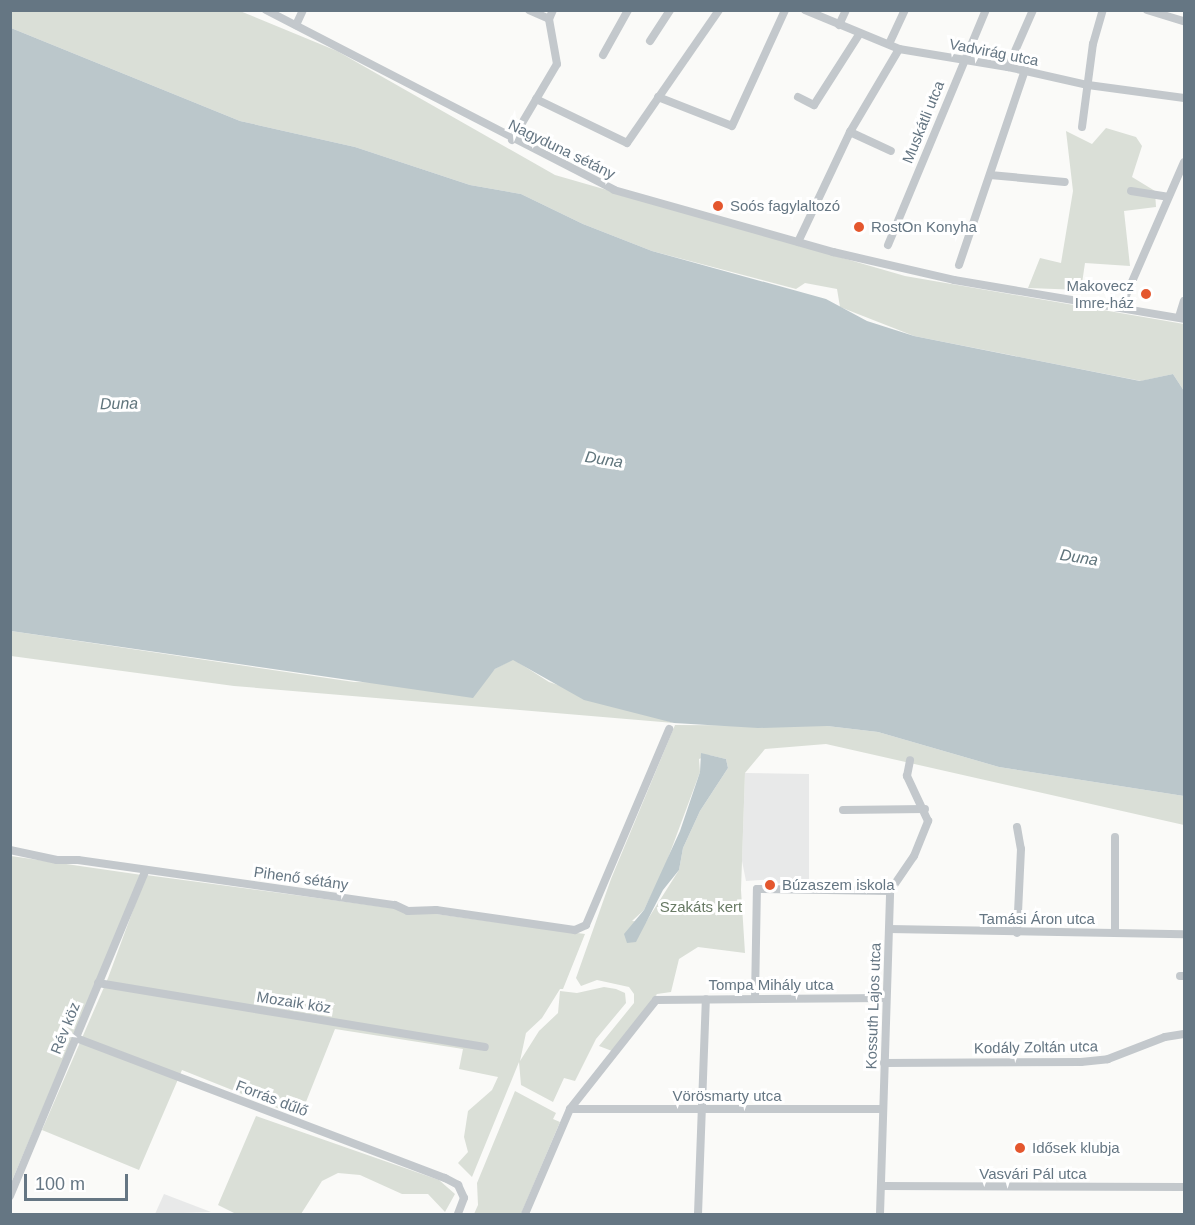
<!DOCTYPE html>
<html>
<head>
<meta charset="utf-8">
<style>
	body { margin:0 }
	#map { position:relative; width:1195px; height:1225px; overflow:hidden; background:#fafaf8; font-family:Helvetica,sans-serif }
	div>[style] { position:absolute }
	.built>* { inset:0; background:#e8e9e9 }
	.green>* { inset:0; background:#dadfd7 }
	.water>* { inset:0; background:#bbc7cb }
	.minor>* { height:8px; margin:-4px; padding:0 4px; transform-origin:4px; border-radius:4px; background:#c3c8cc }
	.dots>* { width:16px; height:16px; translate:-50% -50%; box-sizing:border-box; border:3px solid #fff; border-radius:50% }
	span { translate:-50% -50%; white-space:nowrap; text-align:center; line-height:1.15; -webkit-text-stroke:6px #fff; paint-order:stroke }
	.street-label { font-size:15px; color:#657683 }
	.poi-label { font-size:15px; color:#657683 }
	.left { translate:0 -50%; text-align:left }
	.right { translate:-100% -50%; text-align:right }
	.park-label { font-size:15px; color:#687a64 }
	.water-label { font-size:16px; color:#60757c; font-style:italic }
	.frame { position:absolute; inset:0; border:12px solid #657683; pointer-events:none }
	.scale { position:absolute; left:24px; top:1174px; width:104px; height:27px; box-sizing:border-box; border:3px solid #657683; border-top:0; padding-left:8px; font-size:18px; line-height:21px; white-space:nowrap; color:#657683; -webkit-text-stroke:4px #fff; paint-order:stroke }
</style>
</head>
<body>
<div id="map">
	<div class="built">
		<i style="clip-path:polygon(745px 773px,809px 774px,809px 883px,803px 880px,775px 884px,775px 879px,746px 881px,742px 861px)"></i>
		<i style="clip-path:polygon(164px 1194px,211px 1212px,155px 1214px)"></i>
	</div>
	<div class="green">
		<i style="clip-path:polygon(10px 11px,240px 11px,337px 51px,555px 175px,905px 276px,1184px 324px,1184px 391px,1173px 374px,1141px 381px,914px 336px,840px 307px,837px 289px,805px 283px,796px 289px,652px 251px,583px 224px,521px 194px,470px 185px,355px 147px,240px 121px,11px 28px)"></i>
		<i style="clip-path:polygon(1106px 128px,1136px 137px,1142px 146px,1132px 177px,1155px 191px,1156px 207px,1124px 211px,1130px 266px,1085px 263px,1081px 290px,1028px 288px,1040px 258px,1061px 263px,1073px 191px,1066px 131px,1092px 144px)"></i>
		<i style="clip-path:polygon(11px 631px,354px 682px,482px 684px,495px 669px,513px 659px,549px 682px,674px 723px,234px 686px,11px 656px)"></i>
		<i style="clip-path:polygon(evenodd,675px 725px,827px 726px,878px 732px,999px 767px,1184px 796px,1184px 825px,826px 744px,765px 749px,745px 773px,741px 890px,745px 953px,698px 947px,679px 959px,671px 992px,657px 994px,612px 1051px,599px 1046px,634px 1003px,634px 994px,629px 987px,597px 980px,581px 986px,576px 978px,611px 879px,675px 725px,709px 755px,726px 759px,728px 768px,700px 811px,683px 848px,679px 870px,646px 922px,632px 921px,644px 910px,664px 869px,700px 772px,699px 759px,709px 755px)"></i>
		<i style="clip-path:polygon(11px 856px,142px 875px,11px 1183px)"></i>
		<i style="clip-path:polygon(146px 875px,585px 934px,563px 989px,560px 989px,542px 1018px,526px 1033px,520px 1061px,539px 1031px,558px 1013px,560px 991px,577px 993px,604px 987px,616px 989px,625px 993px,626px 1003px,596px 1039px,575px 1081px,564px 1078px,553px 1102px,521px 1085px,519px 1062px,472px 1177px,458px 1163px,468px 1152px,464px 1137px,468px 1111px,492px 1090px,498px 1077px,459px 1069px,463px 1049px,335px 1029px,300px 1117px,182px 1070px,139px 1170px,42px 1130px,108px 978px)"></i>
		<i style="clip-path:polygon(515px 1091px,556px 1113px,553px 1119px,560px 1122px,521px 1214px,474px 1214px,478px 1205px,477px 1183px)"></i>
		<i style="clip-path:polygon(256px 1116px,439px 1180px,455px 1194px,445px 1212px,428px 1194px,402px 1194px,360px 1175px,338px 1173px,322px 1181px,301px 1214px,236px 1214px,218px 1205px)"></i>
	</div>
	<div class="water">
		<i style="clip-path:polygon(11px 28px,240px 121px,355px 147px,470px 185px,521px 194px,583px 224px,652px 251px,826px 299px,867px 321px,914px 336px,1140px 381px,1173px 374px,1184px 391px,1184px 796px,999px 767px,878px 732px,827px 726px,758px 728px,674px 723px,584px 700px,513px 660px,495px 669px,473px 698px,11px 631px)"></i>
		<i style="clip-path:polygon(701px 753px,726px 759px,728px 768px,700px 811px,683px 848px,679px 870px,663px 890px,636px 942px,627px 943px,624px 934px,644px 910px,680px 831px,700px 772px)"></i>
	</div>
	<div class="minor">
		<i style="left:266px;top:10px;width:392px;rotate:27.3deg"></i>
		<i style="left:614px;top:190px;width:228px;rotate:15.8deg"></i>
		<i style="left:833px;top:252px;width:124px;rotate:13deg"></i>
		<i style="left:954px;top:280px;width:233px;rotate:9.6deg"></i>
		<i style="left:529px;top:10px;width:22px;rotate:24deg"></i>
		<i style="left:805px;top:10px;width:102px;rotate:22.5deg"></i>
		<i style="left:899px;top:49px;width:110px;rotate:9.4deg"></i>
		<i style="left:1008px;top:67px;width:82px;rotate:12.7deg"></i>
		<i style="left:1088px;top:85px;width:97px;rotate:7.7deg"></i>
		<i style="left:1147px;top:10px;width:39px;rotate:17deg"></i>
		<i style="left:296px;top:25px;width:17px;rotate:-65deg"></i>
		<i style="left:839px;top:25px;width:17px;rotate:-65deg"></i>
		<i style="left:650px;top:41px;width:37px;rotate:-57deg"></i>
		<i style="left:889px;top:44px;width:38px;rotate:-65deg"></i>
		<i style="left:603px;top:55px;width:51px;rotate:-60.9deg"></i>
		<i style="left:1008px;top:67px;width:62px;rotate:-66.3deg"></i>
		<i style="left:658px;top:97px;width:79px;rotate:21.4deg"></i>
		<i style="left:732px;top:126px;width:128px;rotate:-65.4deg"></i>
		<i style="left:798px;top:97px;width:18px;rotate:27deg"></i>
		<i style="left:814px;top:105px;width:85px;rotate:-57.4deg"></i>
		<i style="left:536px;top:99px;width:101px;rotate:25.8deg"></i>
		<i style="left:627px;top:143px;width:162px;rotate:-55.3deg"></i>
		<i style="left:1082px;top:127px;width:84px;rotate:-82.5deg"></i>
		<i style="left:1093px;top:44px;width:35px;rotate:-74deg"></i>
		<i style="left:850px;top:132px;width:45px;rotate:24.9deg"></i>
		<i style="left:512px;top:140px;width:88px;rotate:-59.4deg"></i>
		<i style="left:557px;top:64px;width:46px;rotate:-100.1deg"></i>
		<i style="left:549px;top:19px;width:10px;rotate:-66deg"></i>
		<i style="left:990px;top:175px;width:75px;rotate:5.3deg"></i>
		<i style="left:1131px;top:191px;width:37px;rotate:9deg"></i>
		<i style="left:798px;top:242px;width:122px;rotate:-64.7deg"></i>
		<i style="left:850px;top:132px;width:96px;rotate:-59.4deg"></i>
		<i style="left:888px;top:245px;width:255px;rotate:-67.4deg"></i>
		<i style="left:959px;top:265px;width:206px;rotate:-71.3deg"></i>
		<i style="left:1121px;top:307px;width:158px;rotate:-66.5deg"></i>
		<i style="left:1179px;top:317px;width:17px;rotate:-73deg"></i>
		<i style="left:843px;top:810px;width:82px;rotate:-0.7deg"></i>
		<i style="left:1017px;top:827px;width:22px;rotate:80deg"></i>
		<i style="left:1021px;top:849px;width:84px;rotate:92.7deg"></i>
		<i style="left:10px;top:850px;width:48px;rotate:12deg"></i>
		<i style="left:57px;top:860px;width:21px"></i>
		<i style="left:78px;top:860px;width:320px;rotate:8.1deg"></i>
		<i style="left:395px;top:905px;width:14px;rotate:25deg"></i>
		<i style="left:408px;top:911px;width:28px;rotate:-2deg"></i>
		<i style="left:436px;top:910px;width:140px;rotate:8.2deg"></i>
		<i style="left:575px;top:930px;width:12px;rotate:-24deg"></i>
		<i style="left:586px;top:925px;width:213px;rotate:-67deg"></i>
		<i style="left:889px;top:929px;width:295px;rotate:1deg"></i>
		<i style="left:1115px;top:933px;width:96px;rotate:-90deg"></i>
		<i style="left:1180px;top:976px;width:4px"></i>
		<i style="left:98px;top:983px;width:392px;rotate:9.4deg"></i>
		<i style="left:755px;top:999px;width:110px;rotate:-89deg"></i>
		<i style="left:757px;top:889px;width:133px;rotate:0.9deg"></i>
		<i style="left:76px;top:1038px;width:395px;rotate:20.8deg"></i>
		<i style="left:445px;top:1178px;width:15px;rotate:28deg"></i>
		<i style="left:458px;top:1185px;width:14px;rotate:65deg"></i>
		<i style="left:464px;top:1198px;width:17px;rotate:111deg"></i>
		<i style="left:884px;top:1063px;width:197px;rotate:-0.3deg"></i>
		<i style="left:1081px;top:1062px;width:27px;rotate:-6deg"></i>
		<i style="left:1108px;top:1059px;width:61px;rotate:-21.1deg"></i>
		<i style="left:1165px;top:1037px;width:19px;rotate:-9deg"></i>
		<i style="left:570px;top:1109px;width:313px"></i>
		<i style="left:881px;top:1186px;width:303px;rotate:0.2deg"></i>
		<i style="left:10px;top:1196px;width:353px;rotate:-67.4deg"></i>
		<i style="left:525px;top:1214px;width:114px;rotate:-66.8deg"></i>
		<i style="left:570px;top:1109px;width:139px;rotate:-51.7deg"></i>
		<i style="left:656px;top:1000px;width:230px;rotate:-0.5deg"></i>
		<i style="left:698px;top:1214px;width:215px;rotate:-87.9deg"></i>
		<i style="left:880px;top:1214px;width:323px;rotate:-88.2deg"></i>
		<i style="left:890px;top:891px;width:42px;rotate:-55.6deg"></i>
		<i style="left:914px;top:856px;width:38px;rotate:-68deg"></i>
		<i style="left:928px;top:821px;width:50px;rotate:-115deg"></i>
		<i style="left:907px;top:776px;width:16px;rotate:-79deg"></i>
	</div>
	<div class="dots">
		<i style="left:718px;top:206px;background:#e4572e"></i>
		<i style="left:859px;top:227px;background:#e4572e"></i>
		<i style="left:1146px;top:294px;background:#e4572e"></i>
		<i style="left:770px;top:885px;background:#e4572e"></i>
		<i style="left:1020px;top:1148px;background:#e4572e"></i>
	</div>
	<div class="street-label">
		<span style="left:994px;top:52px;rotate:11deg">Vadvirág utca</span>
		<span style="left:923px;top:122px;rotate:-68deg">Muskátli utca</span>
		<span style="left:562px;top:149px;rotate:26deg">Nagyduna sétány</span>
		<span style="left:301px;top:878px;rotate:8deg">Pihenő sétány</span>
		<span style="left:1037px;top:919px">Tamási Áron utca</span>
		<span style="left:771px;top:985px">Tompa Mihály utca</span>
		<span style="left:294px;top:1002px;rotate:9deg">Mozaik köz</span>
		<span style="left:873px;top:1006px;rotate:-88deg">Kossuth Lajos utca</span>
		<span style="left:65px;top:1028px;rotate:-68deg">Rév köz</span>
		<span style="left:1036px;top:1047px;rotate:-1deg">Kodály Zoltán utca</span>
		<span style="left:727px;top:1096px">Vörösmarty utca</span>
		<span style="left:272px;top:1098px;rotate:21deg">Forrás dűlő</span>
		<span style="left:1033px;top:1174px">Vasvári Pál utca</span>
	</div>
	<div class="poi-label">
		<span class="left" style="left:730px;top:206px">Soós fagylaltozó</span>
		<span class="left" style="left:871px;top:227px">RostOn Konyha</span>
		<span class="right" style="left:1134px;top:294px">Makovecz<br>Imre-ház</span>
		<span class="left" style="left:782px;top:885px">Búzaszem iskola</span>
		<span class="left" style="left:1032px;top:1148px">Idősek klubja</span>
	</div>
	<div class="park-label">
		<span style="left:701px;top:907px">Szakáts kert</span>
	</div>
	<div class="water-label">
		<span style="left:119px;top:404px;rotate:-1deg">Duna</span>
		<span style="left:604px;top:460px;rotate:9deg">Duna</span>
		<span style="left:1079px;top:558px;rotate:9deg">Duna</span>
	</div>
	<div class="frame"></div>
	<div class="scale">100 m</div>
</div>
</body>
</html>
